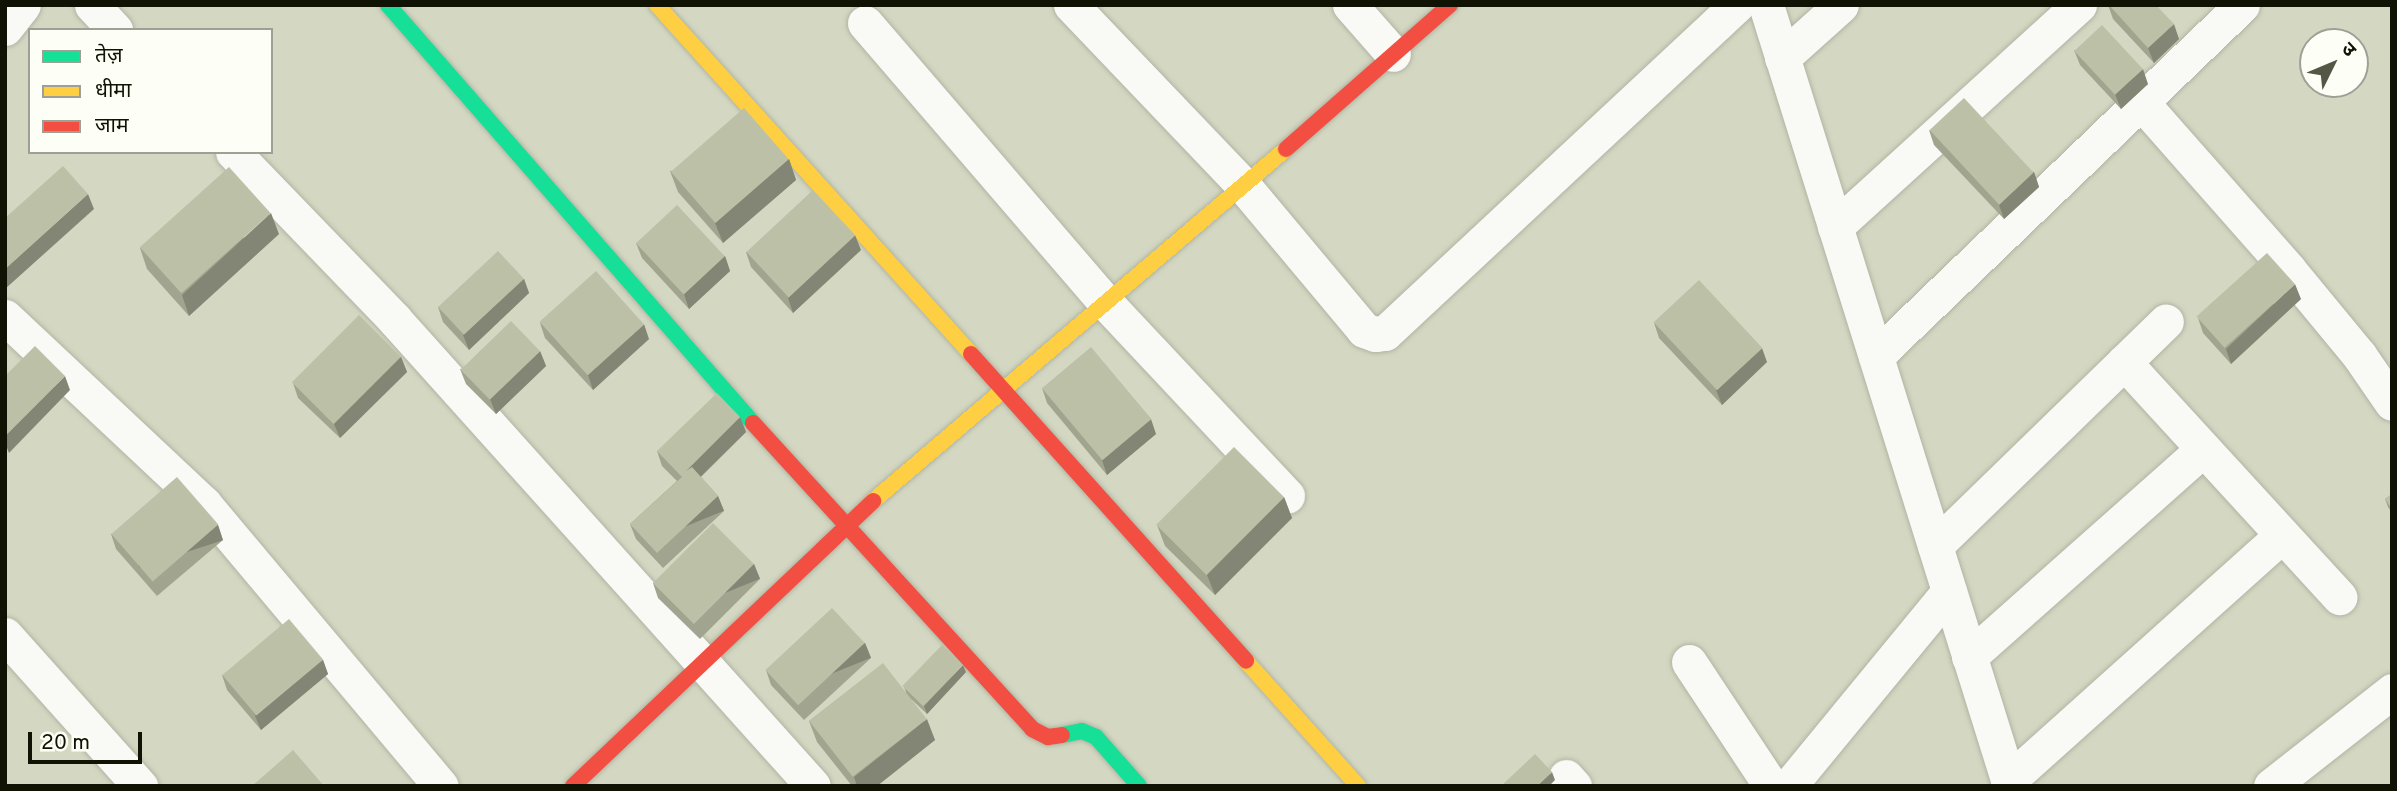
<!DOCTYPE html>
<html>
<head>
<meta charset="utf-8">
<style>
	body { margin:0 }
	#map { position:relative; width:2397px; height:791px; overflow:hidden; background:#d4d8c2; font-family:Overpass,"Noto Sans Devanagari",sans-serif }
	div>[style] { position:absolute }
	.roads { filter:drop-shadow(0 0 2px #b1b4a3) drop-shadow(0 0 2px #b1b4a3) }
	.street>* { height:35px; margin:-17.5px; padding:0 17.5px; transform-origin:17.5px; border-radius:17.5px; background:#f9f9f6 }
	.fast>* { height:16px; margin:-8px; padding:0 8px; transform-origin:8px; border-radius:8px; background:#16e098 }
	.slow>* { height:16px; margin:-8px; padding:0 8px; transform-origin:8px; border-radius:8px; background:#ffcf43 }
	.jam>* { height:16px; margin:-8px; padding:0 8px; transform-origin:8px; border-radius:8px; background:#f24e42 }
	.wall>* { inset:0; background:#a1a58f }
	.shaded-wall>* { inset:0; background:#838674; transform-origin:0 0 }
	.building>* { inset:0; background:#bbc0a6; transform-origin:0 0 }
	span { translate:-50% -50%; white-space:nowrap; text-align:center; line-height:1.15; -webkit-text-stroke:5px #fdfff6; paint-order:stroke }
	.frame { position:absolute; inset:0; border:7px solid #101204; pointer-events:none }
	.legend { position:absolute; left:28px; top:28px; width:245px; height:126px; box-sizing:border-box; background:#fdfff6; border:2px solid #9ea095; margin:0; padding:9px 12px; list-style:none; font-size:21px; color:#101204 }
	.legend li { display:flex; align-items:center; gap:14px; height:35px }
	.legend b { width:35px; border:2px solid #9ea095 }
	.north { position:absolute; left:2299px; top:28px; width:70px; height:70px; box-sizing:border-box; background:#fdfff6; border:2px solid #9ea095; border-radius:50%; rotate:47deg; font-size:19px; font-weight:700; line-height:28px; text-align:center; color:#101204 }
	.north::after { content:''; display:block; margin:auto; width:24px; height:32px; background:#555746; clip-path:polygon(50% 0,100% 100%,50% 72%,0 100%) }
	.scale { position:absolute; left:28px; top:732px; width:114px; height:32px; box-sizing:border-box; border:4px solid #101204; border-top:0; padding-left:9px; font-size:21px; line-height:24px; white-space:nowrap; color:#101204; -webkit-text-stroke:5px #fdfff6; paint-order:stroke }
</style>
</head>
<body>
<div id="map">
	<div class="roads">
		<div class="street">
			<i style="left:92px;top:5px;width:34px;rotate:47deg"></i>
			<i style="left:1071px;top:5px;width:248px;rotate:46.3deg"></i>
			<i style="left:1242px;top:184px;width:190px;rotate:50.1deg"></i>
			<i style="left:1364px;top:330px;width:12px;rotate:20deg"></i>
			<i style="left:1375px;top:334px;width:10px;rotate:-6deg"></i>
			<i style="left:1385px;top:333px;width:481px;rotate:-43deg"></i>
			<i style="left:1350px;top:5px;width:65px;rotate:48.7deg"></i>
			<i style="left:1766px;top:5px;width:818px;rotate:72.65deg"></i>
			<i style="left:865px;top:23px;width:371px;rotate:49.3deg"></i>
			<i style="left:1107px;top:304px;width:263px;rotate:46.8deg"></i>
			<i style="left:5px;top:28px;width:29px;rotate:-52deg"></i>
			<i style="left:1782px;top:58px;width:79px;rotate:-41.9deg"></i>
			<i style="left:2141px;top:102px;width:222px;rotate:48.6deg"></i>
			<i style="left:2288px;top:269px;width:112px;rotate:50.5deg"></i>
			<i style="left:2359px;top:355px;width:58px;rotate:55.5deg"></i>
			<i style="left:233px;top:152px;width:232px;rotate:46deg"></i>
			<i style="left:394px;top:319px;width:627px;rotate:48.1deg"></i>
			<i style="left:1835px;top:227px;width:330px;rotate:-42.3deg"></i>
			<i style="left:5px;top:317px;width:273px;rotate:43.2deg"></i>
			<i style="left:204px;top:504px;width:368px;rotate:50deg"></i>
			<i style="left:1876px;top:356px;width:507px;rotate:-43.8deg"></i>
			<i style="left:2124px;top:362px;width:319px;rotate:47.5deg"></i>
			<i style="left:1935px;top:546px;width:322px;rotate:-44.2deg"></i>
			<i style="left:5px;top:635px;width:203px;rotate:48.2deg"></i>
			<i style="left:1969px;top:657px;width:313px;rotate:-41.6deg"></i>
			<i style="left:1689px;top:662px;width:149px;rotate:56.5deg"></i>
			<i style="left:1566px;top:777px;width:12px;rotate:48deg"></i>
			<i style="left:2008px;top:781px;width:368px;rotate:-41.9deg"></i>
			<i style="left:1789px;top:786px;width:252px;rotate:-50.6deg"></i>
			<i style="left:2271px;top:786px;width:154px;rotate:-38.1deg"></i>
		</div>
		<div class="fast">
			<i style="left:388px;top:5px;width:555px;rotate:48.87deg"></i>
			<i style="left:1062px;top:735px;width:20px;rotate:-11deg"></i>
			<i style="left:1082px;top:731px;width:15px;rotate:23deg"></i>
			<i style="left:1096px;top:737px;width:65px;rotate:48.7deg"></i>
		</div>
		<div class="slow">
			<i style="left:657px;top:5px;width:469px;rotate:48deg"></i>
			<i style="left:873px;top:501px;width:543px;rotate:-40.44deg"></i>
			<i style="left:1246px;top:661px;width:168px;rotate:48.1deg"></i>
		</div>
		<div class="jam">
			<i style="left:1286px;top:149px;width:218px;rotate:-41.3deg"></i>
			<i style="left:971px;top:354px;width:412px;rotate:48.1deg"></i>
			<i style="left:753px;top:423px;width:414px;rotate:47.6deg"></i>
			<i style="left:1032px;top:729px;width:18px;rotate:27deg"></i>
			<i style="left:1048px;top:737px;width:14px;rotate:-8deg"></i>
			<i style="left:573px;top:786px;width:414px;rotate:-43.5deg"></i>
		</div>
	</div>
	<div class="wall">
		<i style="clip-path:polygon(2108px 5px,2156px 5px,2179px 39px,2154px 63px,2113px 19px)"></i>
		<i style="clip-path:polygon(2074px 50px,2148px 84px,2121px 109px,2080px 65px)"></i>
		<i style="clip-path:polygon(1929px 130px,2034px 172px,2039px 187px,2004px 219px,1934px 145px)"></i>
		<i style="clip-path:polygon(789px 159px,796px 180px,723px 243px,678px 192px,670px 171px)"></i>
		<i style="clip-path:polygon(279px 234px,189px 316px,147px 269px,140px 248px)"></i>
		<i style="clip-path:polygon(636px 243px,725px 256px,730px 271px,689px 309px,642px 258px)"></i>
		<i style="clip-path:polygon(861px 250px,793px 313px,751px 267px,746px 252px)"></i>
		<i style="clip-path:polygon(524px 279px,529px 293px,469px 350px,443px 322px,438px 307px)"></i>
		<i style="clip-path:polygon(2301px 299px,2231px 364px,2203px 333px,2198px 318px)"></i>
		<i style="clip-path:polygon(540px 323px,649px 339px,593px 390px,545px 338px)"></i>
		<i style="clip-path:polygon(1654px 323px,1767px 362px,1722px 405px,1659px 338px)"></i>
		<i style="clip-path:polygon(540px 351px,546px 366px,496px 414px,466px 384px,460px 369px)"></i>
		<i style="clip-path:polygon(401px 357px,407px 372px,340px 438px,298px 398px,293px 383px)"></i>
		<i style="clip-path:polygon(1042px 388px,1156px 434px,1107px 475px,1047px 403px)"></i>
		<i style="clip-path:polygon(740px 417px,746px 432px,701px 477px,718px 496px,724px 511px,663px 568px,636px 539px,630px 524px,677px 481px,662px 466px,657px 451px)"></i>
		<i style="clip-path:polygon(2392px 494px,2392px 513px,2388px 507px,2385px 499px)"></i>
		<i style="clip-path:polygon(1284px 497px,1292px 518px,1215px 595px,1165px 546px,1157px 525px)"></i>
		<i style="clip-path:polygon(218px 525px,223px 540px,157px 596px,116px 549px,111px 534px)"></i>
		<i style="clip-path:polygon(754px 564px,760px 579px,700px 639px,658px 598px,653px 583px)"></i>
		<i style="clip-path:polygon(865px 643px,871px 658px,804px 720px,771px 685px,766px 670px)"></i>
		<i style="clip-path:polygon(323px 660px,328px 674px,261px 730px,227px 690px,222px 675px)"></i>
		<i style="clip-path:polygon(966px 672px,927px 714px,911px 699px,935px 740px,877px 786px,852px 786px,817px 742px,809px 721px,906px 692px,904px 687px)"></i>
	</div>
	<div class="shaded-wall">
		<i style="clip-path:polygon(2174px 24px,2179px 39px,2154px 63px,2148px 48px)"></i>
		<i style="clip-path:polygon(2143px 69px,2148px 84px,2121px 109px,2115px 94px)"></i>
		<i style="clip-path:polygon(789px 159px,796px 180px,723px 243px,715px 223px)"></i>
		<i style="clip-path:polygon(2034px 172px,2039px 187px,2004px 219px,1999px 205px)"></i>
		<i style="clip-path:polygon(88px 194px,94px 209px,5px 289px,5px 269px)"></i>
		<i style="clip-path:polygon(271px 213px,279px 234px,189px 316px,182px 295px)"></i>
		<i style="clip-path:polygon(855px 235px,861px 250px,793px 313px,788px 298px)"></i>
		<i style="clip-path:polygon(725px 256px,730px 271px,689px 309px,684px 294px)"></i>
		<i style="clip-path:polygon(524px 279px,529px 293px,469px 350px,463px 335px)"></i>
		<i style="clip-path:polygon(2295px 284px,2301px 299px,2231px 364px,2226px 349px)"></i>
		<i style="clip-path:polygon(644px 324px,649px 339px,593px 390px,588px 375px)"></i>
		<i style="clip-path:polygon(1762px 348px,1767px 362px,1722px 405px,1716px 390px)"></i>
		<i style="clip-path:polygon(540px 351px,546px 366px,496px 414px,490px 399px)"></i>
		<i style="clip-path:polygon(401px 357px,407px 372px,340px 438px,334px 424px)"></i>
		<i style="clip-path:polygon(65px 376px,70px 390px,9px 453px,5px 443px,5px 436px)"></i>
		<i style="clip-path:polygon(740px 417px,746px 432px,691px 486px,686px 471px)"></i>
		<i style="clip-path:polygon(1151px 419px,1156px 434px,1107px 475px,1102px 460px)"></i>
		<i style="left:718px;top:496px;width:16px;height:83px;rotate:68deg"></i>
		<i style="clip-path:polygon(1284px 497px,1292px 518px,1215px 595px,1207px 575px)"></i>
		<i style="left:218px;top:525px;width:16px;height:88px;rotate:72deg"></i>
		<i style="left:754px;top:564px;width:16px;height:85px;rotate:68deg"></i>
		<i style="left:865px;top:643px;width:16px;height:91px;rotate:68deg"></i>
		<i style="clip-path:polygon(323px 660px,328px 674px,261px 730px,255px 716px)"></i>
		<i style="clip-path:polygon(963px 665px,966px 672px,927px 714px,924px 706px)"></i>
		<i style="clip-path:polygon(927px 719px,935px 740px,877px 786px,857px 786px,854px 777px)"></i>
		<i style="clip-path:polygon(1552px 772px,1555px 780px,1549px 786px,1537px 786px)"></i>
	</div>
	<div class="building">
		<i style="clip-path:polygon(2109px 5px,2156px 5px,2174px 24px,2148px 48px)"></i>
		<i style="left:2102px;top:25px;width:60px;height:38px;rotate:47deg"></i>
		<i style="left:1964px;top:98px;width:102px;height:47px;rotate:47deg"></i>
		<i style="left:744px;top:108px;width:68px;height:97px;rotate:49deg"></i>
		<i style="clip-path:polygon(63px 166px,88px 194px,5px 269px,5px 218px)"></i>
		<i style="left:229px;top:167px;width:62px;height:120px;rotate:48deg"></i>
		<i style="left:813px;top:190px;width:62px;height:91px;rotate:47deg"></i>
		<i style="left:677px;top:205px;width:70px;height:56px;rotate:47deg"></i>
		<i style="left:498px;top:251px;width:38px;height:82px;rotate:47deg"></i>
		<i style="left:2267px;top:253px;width:42px;height:95px;rotate:48deg"></i>
		<i style="left:596px;top:271px;width:72px;height:76px;rotate:48deg"></i>
		<i style="left:1699px;top:280px;width:93px;height:62px;rotate:47deg"></i>
		<i style="left:359px;top:315px;width:59px;height:95px;rotate:45deg"></i>
		<i style="left:511px;top:321px;width:42px;height:70px;rotate:46deg"></i>
		<i style="clip-path:polygon(35px 346px,65px 376px,5px 436px,5px 376px)"></i>
		<i style="left:1091px;top:347px;width:94px;height:64px;rotate:50deg"></i>
		<i style="clip-path:polygon(717px 393px,740px 417px,686px 471px,692px 467px,718px 496px,657px 553px,630px 524px,682px 477px,657px 451px)"></i>
		<i style="left:1234px;top:447px;width:71px;height:110px;rotate:45deg"></i>
		<i style="left:177px;top:477px;width:63px;height:87px;rotate:49deg"></i>
		<i style="clip-path:polygon(2392px 494px,2392px 509px,2385px 499px)"></i>
		<i style="left:713px;top:523px;width:58px;height:85px;rotate:45deg"></i>
		<i style="left:832px;top:608px;width:48px;height:91px;rotate:47deg"></i>
		<i style="left:289px;top:619px;width:53px;height:87px;rotate:50deg"></i>
		<i style="left:942px;top:645px;width:29px;height:57px;rotate:44deg"></i>
		<i style="left:883px;top:663px;width:71px;height:94px;rotate:52deg"></i>
		<i style="clip-path:polygon(293px 750px,324px 786px,252px 786px)"></i>
		<i style="clip-path:polygon(1535px 754px,1552px 772px,1537px 786px,1501px 786px)"></i>
	</div>
	<div class="frame"></div>
	<ul class="legend">
	<li><b style="height:9px;background:#16e098"></b>तेज़</li>
	<li><b style="height:9px;background:#ffcf43"></b>धीमा</li>
	<li><b style="height:9px;background:#f24e42"></b>जाम</li>
	</ul>
	<div class="north">उ</div>
	<div class="scale">20 m</div>
</div>
</body>
</html>
